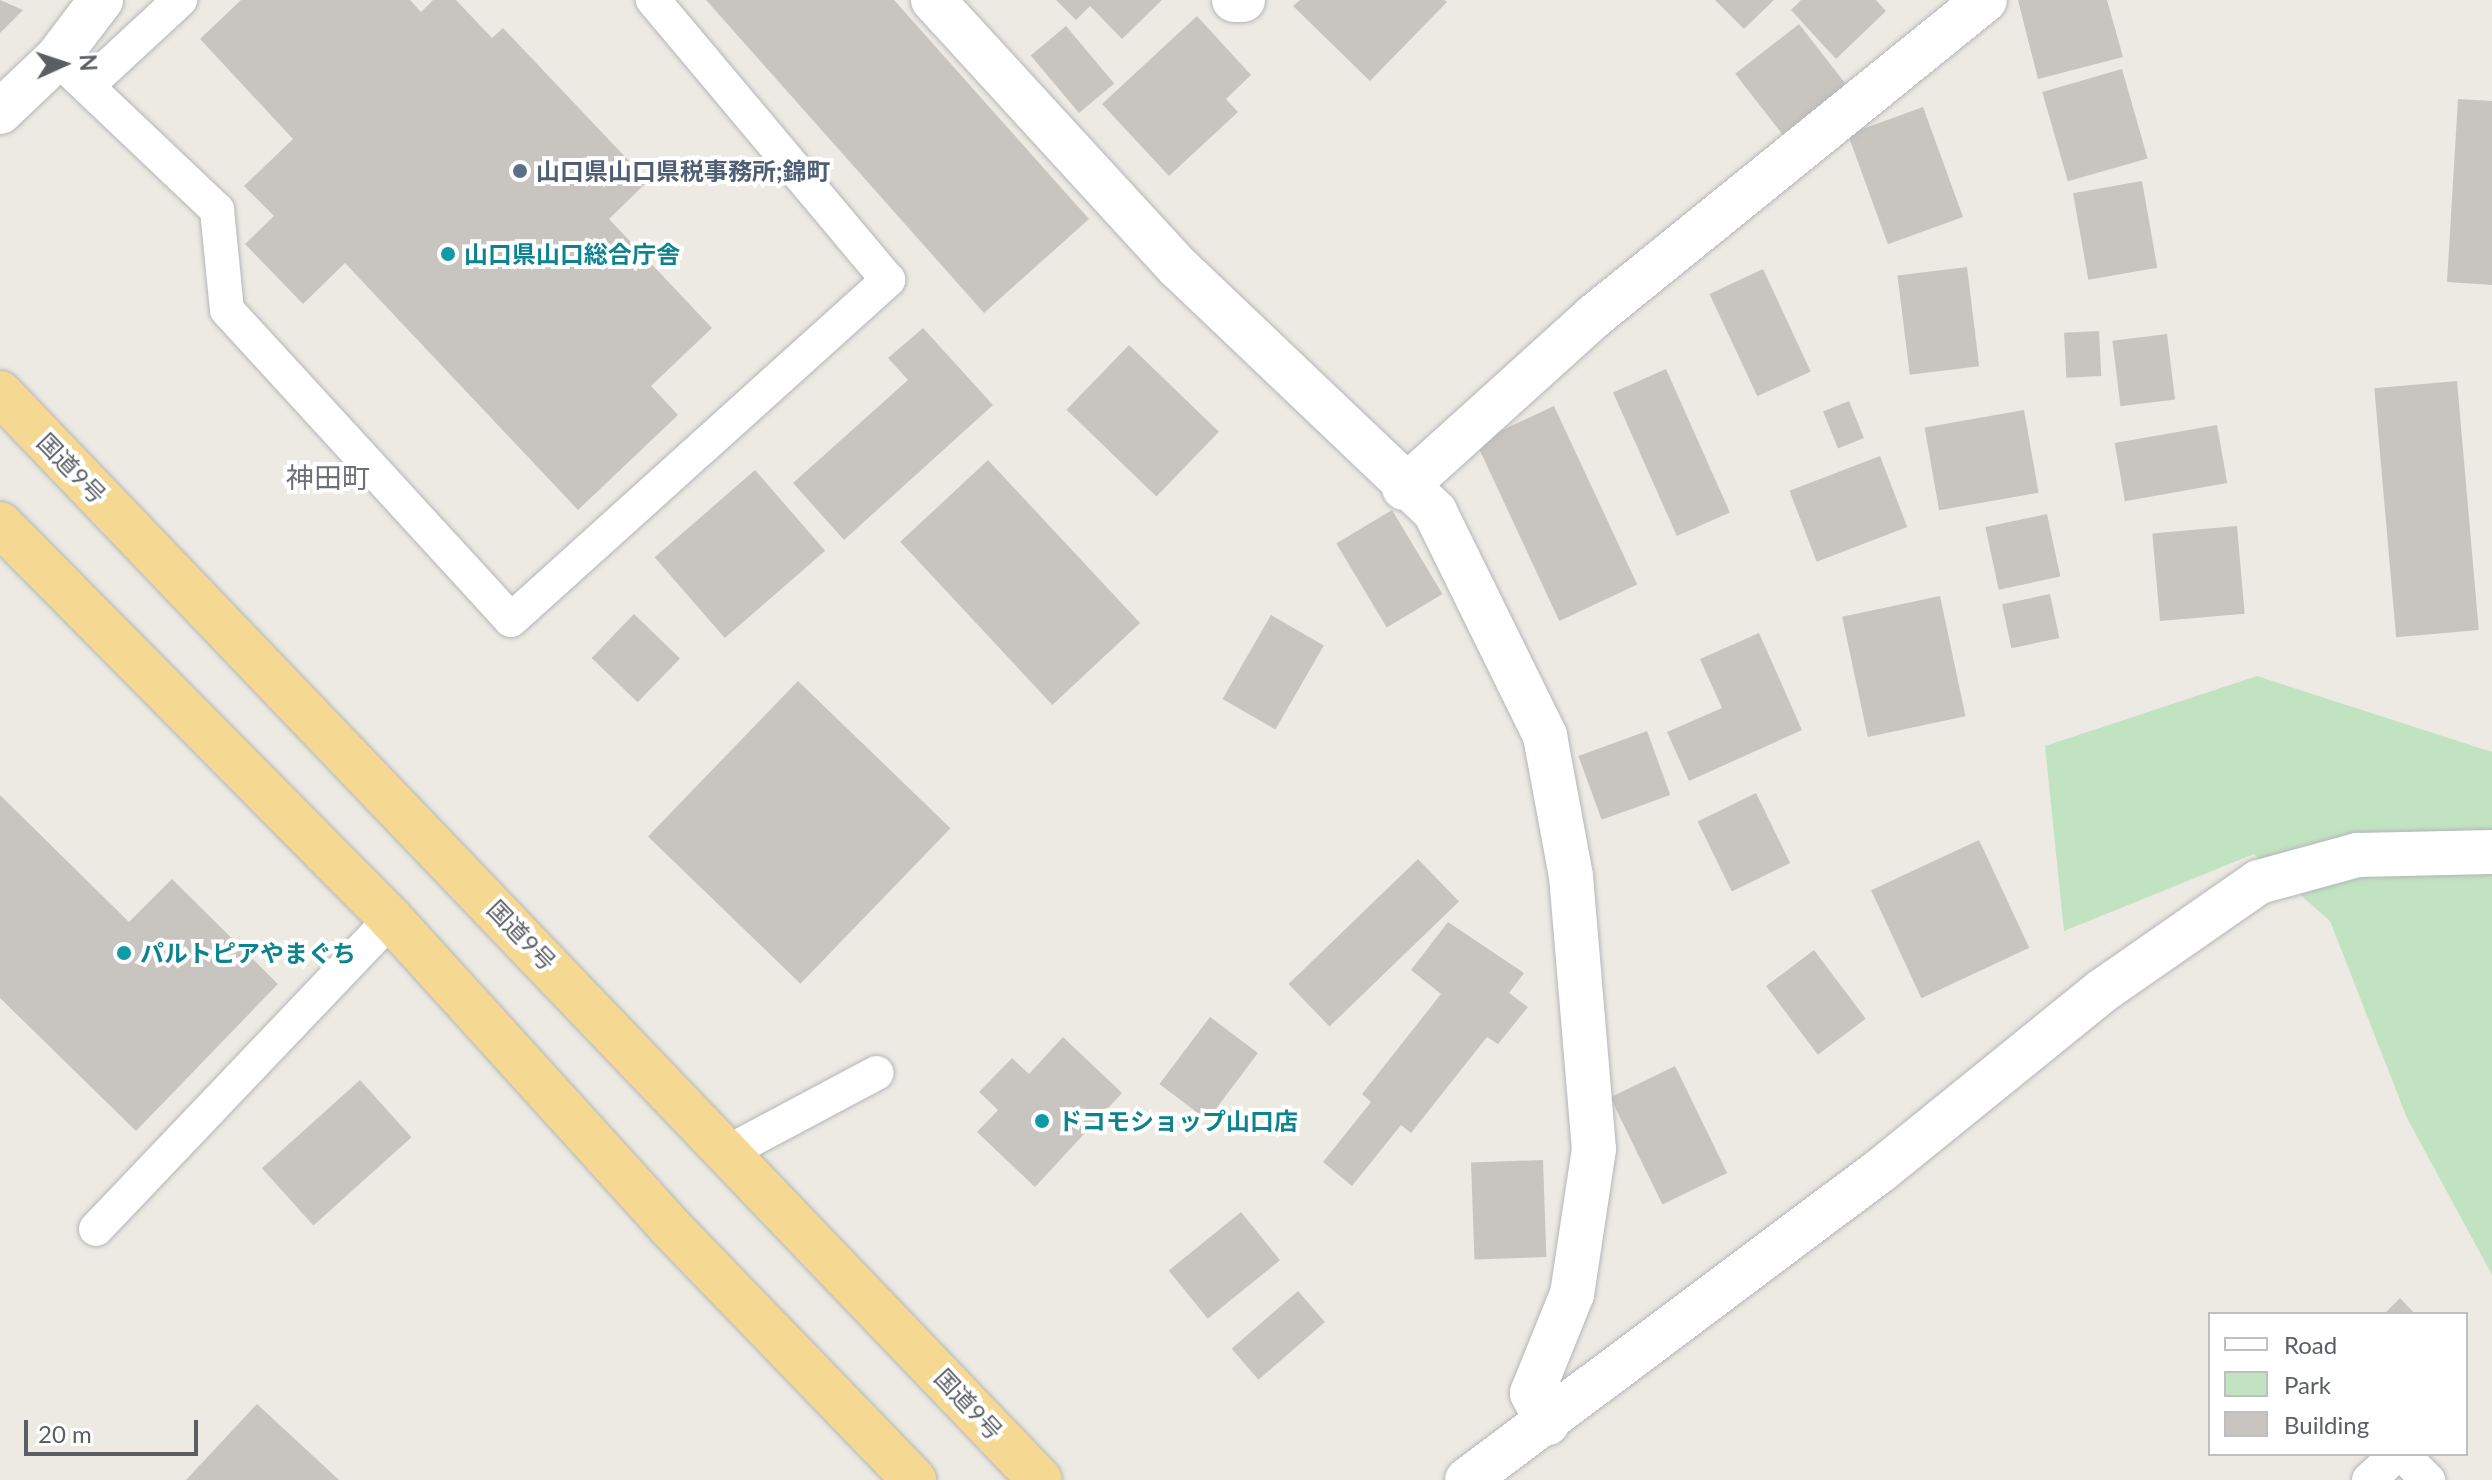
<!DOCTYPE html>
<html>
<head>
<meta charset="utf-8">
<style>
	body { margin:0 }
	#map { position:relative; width:2492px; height:1480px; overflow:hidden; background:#edeae3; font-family:Lato,"Noto Sans JP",sans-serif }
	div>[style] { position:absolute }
	.green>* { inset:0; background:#c2e3c1 }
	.building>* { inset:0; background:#c8c5c0; transform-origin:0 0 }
	.roads { filter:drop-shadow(0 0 2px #b3b6b9) drop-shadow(0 0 2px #b3b6b9) }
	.lane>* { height:34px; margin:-17px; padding:0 17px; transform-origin:17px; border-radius:17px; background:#fff }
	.street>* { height:44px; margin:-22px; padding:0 22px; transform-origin:22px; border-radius:22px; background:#fff }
	.highway>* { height:44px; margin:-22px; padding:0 22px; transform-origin:22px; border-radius:22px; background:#f5d891 }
	.dots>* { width:22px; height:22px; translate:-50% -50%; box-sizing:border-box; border:4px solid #fff; border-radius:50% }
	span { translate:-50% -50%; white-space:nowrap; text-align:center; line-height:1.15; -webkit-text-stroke:8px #fff; paint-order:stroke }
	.service-label { font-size:24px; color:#4e5e75; font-weight:700 }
	.left { translate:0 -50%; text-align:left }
	.culture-label { font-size:24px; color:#0d838f; font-weight:700 }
	.street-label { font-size:24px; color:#5b5f63 }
	.quarter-label { font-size:28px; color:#6c7175 }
	.legend { position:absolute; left:2208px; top:1312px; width:260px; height:144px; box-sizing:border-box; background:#fff; border:2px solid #bdbfc1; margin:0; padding:10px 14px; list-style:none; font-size:24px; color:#5b5f63 }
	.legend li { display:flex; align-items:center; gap:16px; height:40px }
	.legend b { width:40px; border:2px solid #bdbfc1 }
	.north { position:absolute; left:24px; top:24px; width:80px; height:80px; -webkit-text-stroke:6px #fff; paint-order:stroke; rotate:87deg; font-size:22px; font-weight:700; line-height:32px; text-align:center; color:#5b5f63 }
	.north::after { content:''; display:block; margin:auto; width:28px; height:36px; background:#5b5f63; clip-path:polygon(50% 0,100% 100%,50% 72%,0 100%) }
	.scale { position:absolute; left:24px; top:1420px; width:174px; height:36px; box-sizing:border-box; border:4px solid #5b5f63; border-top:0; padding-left:10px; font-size:24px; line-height:28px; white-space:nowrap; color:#5b5f63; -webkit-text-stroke:6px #fff; paint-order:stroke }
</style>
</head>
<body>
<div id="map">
	<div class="green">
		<i style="clip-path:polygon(2257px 676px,2492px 752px,2492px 1275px,2407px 1118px,2330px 921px,2254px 854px,2064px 931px,2045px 746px)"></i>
	</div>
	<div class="building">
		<i style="clip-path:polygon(0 0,23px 10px,0 33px)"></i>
		<i style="clip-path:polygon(241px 0,410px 0,421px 12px,433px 0,456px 0,492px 38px,503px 28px,648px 181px,609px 219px,712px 328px,651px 386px,678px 415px,578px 510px,345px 263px,303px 304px,245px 244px,274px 216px,244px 186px,293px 139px,200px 39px)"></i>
		<i style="clip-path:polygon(706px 0,894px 0,1089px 219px,984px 313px)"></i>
		<i style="clip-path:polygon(1056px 0,1162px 0,1122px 39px,1090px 6px,1076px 20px)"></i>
		<i style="clip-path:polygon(1300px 0,1444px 0,1447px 2px,1370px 81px,1293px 6px)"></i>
		<i style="clip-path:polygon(1715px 0,1774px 0,1744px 29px)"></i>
		<i style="clip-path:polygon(1801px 0,1876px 0,1886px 11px,1836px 59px,1791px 10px)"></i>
		<i style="clip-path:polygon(2018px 0,2107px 0,2123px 57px,2038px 79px)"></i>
		<i style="clip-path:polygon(1197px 16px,1251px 75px,1226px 99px,1238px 112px,1169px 176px,1102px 104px)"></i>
		<i style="left:1799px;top:24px;width:77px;height:81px;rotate:52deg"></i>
		<i style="left:1066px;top:26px;width:75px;height:46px;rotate:50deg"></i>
		<i style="left:2122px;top:69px;width:93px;height:83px;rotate:74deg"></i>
		<i style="clip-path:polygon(2458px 99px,2492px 101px,2492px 285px,2447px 282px)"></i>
		<i style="left:1923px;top:107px;width:117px;height:80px;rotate:70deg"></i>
		<i style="left:2142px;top:181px;width:88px;height:70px;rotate:80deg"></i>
		<i style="left:1967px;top:267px;width:100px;height:70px;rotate:83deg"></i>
		<i style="left:1763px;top:269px;width:113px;height:59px;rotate:65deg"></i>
		<i style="clip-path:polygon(923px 328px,993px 405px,844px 540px,793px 483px,908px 380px,888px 358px)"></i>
		<i style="left:2099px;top:331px;width:45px;height:35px;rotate:87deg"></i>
		<i style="left:2167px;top:334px;width:66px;height:55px;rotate:83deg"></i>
		<i style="left:1129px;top:345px;width:125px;height:90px;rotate:44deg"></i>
		<i style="left:1666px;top:369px;width:157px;height:58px;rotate:66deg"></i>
		<i style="left:2457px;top:381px;width:250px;height:83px;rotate:85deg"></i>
		<i style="left:1849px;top:401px;width:40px;height:28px;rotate:68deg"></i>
		<i style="left:1554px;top:406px;width:197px;height:86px;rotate:65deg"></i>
		<i style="left:2024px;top:410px;width:84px;height:101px;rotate:80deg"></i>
		<i style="left:2217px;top:425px;width:59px;height:104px;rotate:80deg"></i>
		<i style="left:1880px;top:456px;width:76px;height:97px;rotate:69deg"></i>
		<i style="left:988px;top:460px;width:223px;height:120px;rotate:47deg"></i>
		<i style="left:755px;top:470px;width:107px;height:133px;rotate:49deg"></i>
		<i style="left:1392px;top:510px;width:98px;height:65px;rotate:59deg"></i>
		<i style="left:2047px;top:514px;width:64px;height:63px;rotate:78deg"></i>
		<i style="left:2237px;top:526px;width:88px;height:85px;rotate:85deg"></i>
		<i style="left:2050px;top:594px;width:45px;height:49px;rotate:78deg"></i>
		<i style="left:1940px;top:596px;width:123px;height:100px;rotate:78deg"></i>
		<i style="left:634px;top:614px;width:64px;height:61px;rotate:44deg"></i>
		<i style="left:1271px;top:615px;width:61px;height:97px;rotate:30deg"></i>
		<i style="clip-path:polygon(1759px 633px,1802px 730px,1689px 781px,1667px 732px,1722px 708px,1700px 659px)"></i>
		<i style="left:798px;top:681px;width:212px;height:216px;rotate:44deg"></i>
		<i style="left:1647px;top:731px;width:68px;height:73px;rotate:70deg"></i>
		<i style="left:1756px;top:793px;width:78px;height:65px;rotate:64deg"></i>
		<i style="clip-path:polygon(0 795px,129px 922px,172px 879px,278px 984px,136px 1131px,0 998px)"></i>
		<i style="left:1979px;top:840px;width:119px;height:119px;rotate:65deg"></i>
		<i style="left:1418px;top:859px;width:59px;height:180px;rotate:46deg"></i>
		<i style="clip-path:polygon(1448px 922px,1524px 973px,1509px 993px,1528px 1007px,1498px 1044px,1487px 1037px,1411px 1133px,1401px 1125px,1352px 1186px,1323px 1162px,1371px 1102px,1362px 1094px,1441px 994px,1411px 970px)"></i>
		<i style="left:1814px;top:950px;width:86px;height:60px;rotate:53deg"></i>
		<i style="left:1210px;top:1017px;width:60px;height:84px;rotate:37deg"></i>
		<i style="clip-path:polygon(1063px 1037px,1122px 1093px,1035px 1187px,977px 1132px,998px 1110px,979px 1092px,1012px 1058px,1029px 1074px)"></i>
		<i style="left:1675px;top:1066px;width:119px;height:72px;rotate:64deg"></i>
		<i style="left:360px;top:1080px;width:77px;height:132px;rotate:48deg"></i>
		<i style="left:1543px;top:1160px;width:97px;height:72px;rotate:88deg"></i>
		<i style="left:1241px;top:1212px;width:62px;height:93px;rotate:51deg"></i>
		<i style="left:1298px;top:1291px;width:41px;height:88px;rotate:49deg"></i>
		<i style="clip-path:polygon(2400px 1298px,2415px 1314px,2384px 1314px)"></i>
		<i style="clip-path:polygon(257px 1404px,339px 1480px,186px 1480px)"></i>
	</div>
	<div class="roads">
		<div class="lane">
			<i style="left:57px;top:58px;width:221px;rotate:43.5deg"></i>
			<i style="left:217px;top:210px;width:100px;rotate:84.3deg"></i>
			<i style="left:227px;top:310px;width:420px;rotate:47.5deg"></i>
			<i style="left:511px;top:620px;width:508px;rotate:-42.05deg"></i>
			<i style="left:888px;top:280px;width:366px;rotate:-130deg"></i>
			<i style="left:87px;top:86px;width:127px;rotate:-42.8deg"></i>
			<i style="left:730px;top:1151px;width:166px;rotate:-28deg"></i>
			<i style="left:96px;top:1229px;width:428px;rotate:-46.4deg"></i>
			<i style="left:2402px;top:1454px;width:37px;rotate:45deg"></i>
			<i style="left:2369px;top:1480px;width:38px;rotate:-43deg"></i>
		</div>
		<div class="street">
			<i style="left:933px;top:0;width:364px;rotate:47.5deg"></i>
			<i style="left:1179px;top:268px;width:354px;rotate:43.6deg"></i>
			<i style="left:1435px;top:512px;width:250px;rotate:63.8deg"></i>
			<i style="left:1545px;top:736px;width:142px;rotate:79.5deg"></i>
			<i style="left:1571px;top:876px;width:274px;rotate:85.2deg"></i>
			<i style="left:1594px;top:1149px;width:147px;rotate:98.6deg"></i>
			<i style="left:1572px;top:1294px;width:107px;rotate:112deg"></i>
			<i style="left:1532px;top:1393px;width:34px;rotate:63deg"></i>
			<i style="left:1234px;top:0;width:9px"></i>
			<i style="left:0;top:112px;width:79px;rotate:-43.5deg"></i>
			<i style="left:57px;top:58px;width:73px;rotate:-52.8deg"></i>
			<i style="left:1404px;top:488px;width:255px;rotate:-42.1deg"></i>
			<i style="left:1593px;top:317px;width:504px;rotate:-38.96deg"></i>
			<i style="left:1467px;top:1480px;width:517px;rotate:-36.83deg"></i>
			<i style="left:1881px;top:1170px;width:284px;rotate:-39deg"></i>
			<i style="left:2102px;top:991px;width:191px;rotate:-34.8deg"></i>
			<i style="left:2259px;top:882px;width:103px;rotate:-15.3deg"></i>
			<i style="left:2358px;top:855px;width:134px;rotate:-1.3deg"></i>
		</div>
		<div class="highway">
			<i style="left:0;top:393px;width:1504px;rotate:46.27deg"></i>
			<i style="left:0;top:524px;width:556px;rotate:45.29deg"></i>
			<i style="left:391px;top:919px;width:414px;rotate:47.8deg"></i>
			<i style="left:669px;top:1226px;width:353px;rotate:46deg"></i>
		</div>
	</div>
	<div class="dots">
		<i style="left:520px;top:171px;background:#5c6f8a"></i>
		<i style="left:448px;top:254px;background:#0f9aa8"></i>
		<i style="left:124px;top:953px;background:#0f9aa8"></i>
		<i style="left:1042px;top:1121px;background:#0f9aa8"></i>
	</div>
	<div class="service-label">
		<span class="left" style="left:536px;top:171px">山口県山口県税事務所;錦町</span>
	</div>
	<div class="culture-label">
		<span class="left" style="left:464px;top:254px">山口県山口総合庁舎</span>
		<span class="left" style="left:140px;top:953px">パルトピアやまぐち</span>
		<span class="left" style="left:1058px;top:1121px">ドコモショップ山口店</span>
	</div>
	<div class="street-label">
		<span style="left:72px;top:468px;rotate:46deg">国道9号</span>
		<span style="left:522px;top:935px;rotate:46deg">国道9号</span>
		<span style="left:969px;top:1404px;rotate:47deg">国道9号</span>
	</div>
	<div class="quarter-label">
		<span style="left:328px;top:477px">神田町</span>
	</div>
	<ul class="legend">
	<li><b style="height:10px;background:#fff"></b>Road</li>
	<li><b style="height:22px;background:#c2e3c1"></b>Park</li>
	<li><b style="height:22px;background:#c8c5c0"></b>Building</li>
	</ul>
	<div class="north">N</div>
	<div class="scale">20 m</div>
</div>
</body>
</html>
